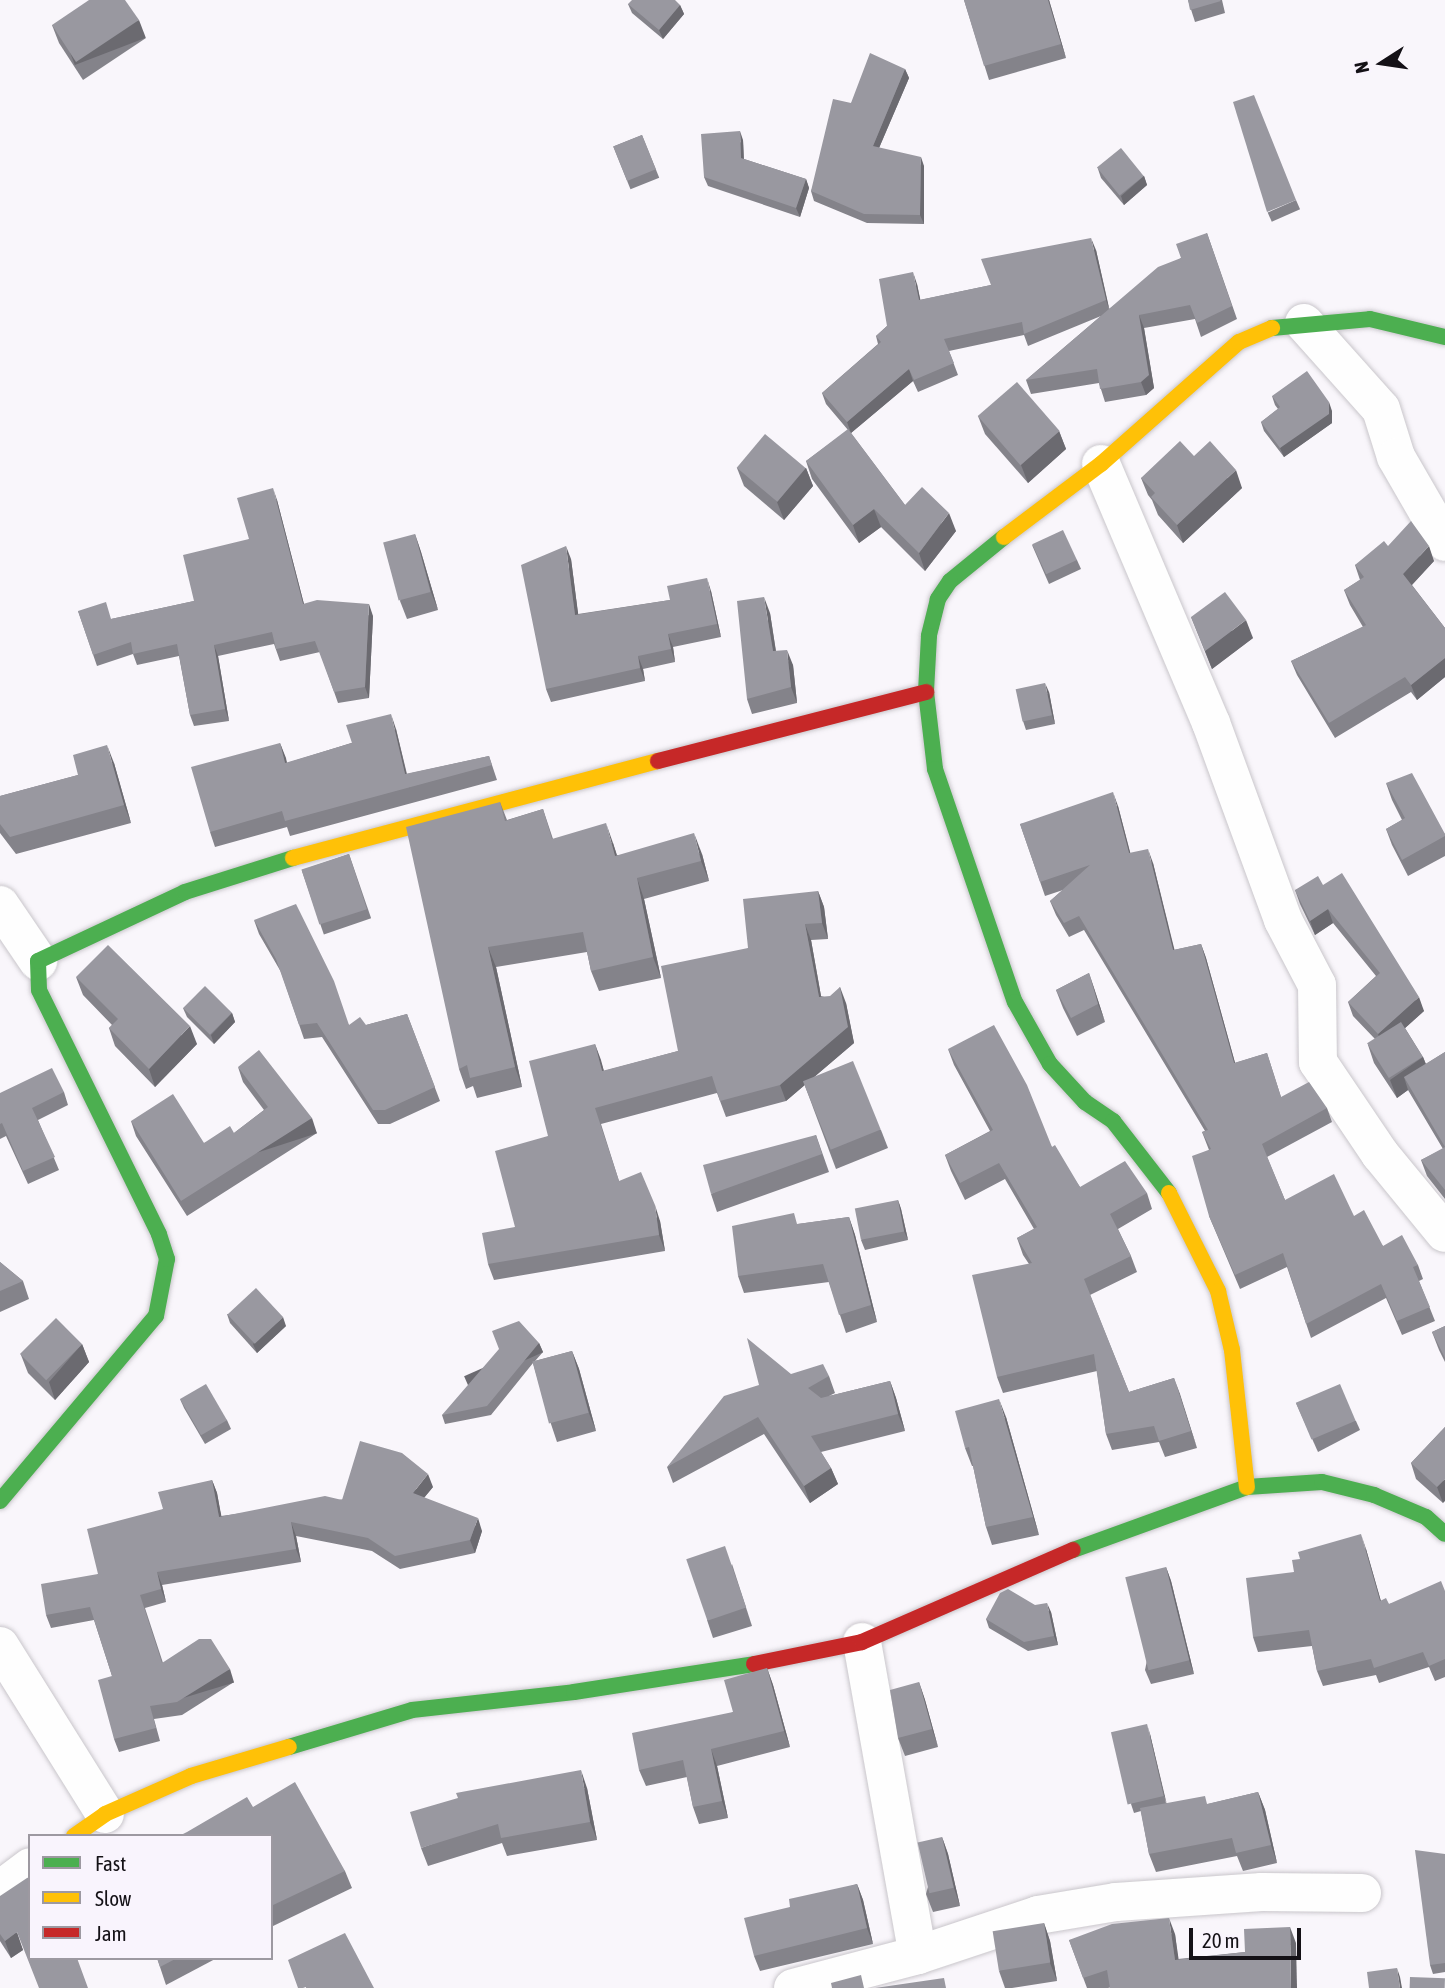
<!DOCTYPE html>
<html>
<head>
<meta charset="utf-8">
<style>
	body { margin:0 }
	#map { position:relative; width:1445px; height:1988px; overflow:hidden; background:#f9f6fb; font-family:"Asap Condensed",sans-serif }
	div>[style] { position:absolute }
	.roads { filter:drop-shadow(0 0 2px #c9c6cb) drop-shadow(0 0 2px #c9c6cb) }
	.street>* { height:38px; margin:-19px; padding:0 19px; transform-origin:19px; border-radius:19px; background:#fefefe }
	.fast>* { height:16px; margin:-8px; padding:0 8px; transform-origin:8px; border-radius:8px; background:#4caf50 }
	.slow>* { height:16px; margin:-8px; padding:0 8px; transform-origin:8px; border-radius:8px; background:#ffc107 }
	.jam>* { height:16px; margin:-8px; padding:0 8px; transform-origin:8px; border-radius:8px; background:#c62828 }
	.wall>* { inset:0; background:#84838a; transform-origin:0 0 }
	.shaded-wall>* { inset:0; background:#6b6a70; transform-origin:0 0 }
	.building>* { inset:0; background:#9998a0; transform-origin:0 0 }
	span { translate:-50% -50%; white-space:nowrap; text-align:center; line-height:1.15; -webkit-text-stroke:7px #f9f4fd; paint-order:stroke }
	.legend { position:absolute; left:28px; top:1834px; width:245px; height:126px; box-sizing:border-box; background:#f9f4fd; border:2px solid #9d99a1; margin:0; padding:9px 12px; list-style:none; font-size:21px; color:#141116 }
	.legend li { display:flex; align-items:center; gap:14px; height:35px }
	.legend b { width:35px; border:2px solid #9d99a1 }
	.north { position:absolute; left:1347px; top:28px; width:70px; height:70px; -webkit-text-stroke:5px #f9f4fd; paint-order:stroke; rotate:258deg; font-size:19px; font-weight:700; line-height:28px; text-align:center; color:#141116 }
	.north::after { content:''; display:block; margin:auto; width:24px; height:32px; background:#141116; clip-path:polygon(50% 0,100% 100%,50% 72%,0 100%) }
	.scale { position:absolute; left:1189px; top:1928px; width:112px; height:32px; box-sizing:border-box; border:4px solid #141116; border-top:0; padding-left:9px; font-size:21px; line-height:24px; white-space:nowrap; color:#141116; -webkit-text-stroke:5px #f9f4fd; paint-order:stroke }
</style>
</head>
<body>
<div id="map">
	<div class="roads">
		<div class="street">
			<i style="left:1304px;top:323px;width:115px;rotate:48.2deg"></i>
			<i style="left:1381px;top:409px;width:50px;rotate:72.6deg"></i>
			<i style="left:1396px;top:457px;width:98px;rotate:60deg"></i>
			<i style="left:1101px;top:464px;width:281px;rotate:67deg"></i>
			<i style="left:1211px;top:723px;width:210px;rotate:69.9deg"></i>
			<i style="left:1283px;top:920px;width:73px;rotate:62.4deg"></i>
			<i style="left:1317px;top:985px;width:77px;rotate:89.3deg"></i>
			<i style="left:1318px;top:1062px;width:111px;rotate:56deg"></i>
			<i style="left:1380px;top:1154px;width:102px;rotate:50.6deg"></i>
			<i style="left:0;top:905px;width:68px;rotate:55.8deg"></i>
			<i style="left:862px;top:1642px;width:318px;rotate:79.9deg"></i>
			<i style="left:0;top:1646px;width:198px;rotate:58deg"></i>
			<i style="left:0;top:1890px;width:38px;rotate:-37deg"></i>
			<i style="left:793px;top:1988px;width:129px;rotate:-14.8deg"></i>
			<i style="left:918px;top:1955px;width:126px;rotate:-18.4deg"></i>
			<i style="left:1038px;top:1915px;width:79px;rotate:-9.5deg"></i>
			<i style="left:1116px;top:1902px;width:146px;rotate:-3.9deg"></i>
			<i style="left:1262px;top:1892px;width:100px;rotate:0.6deg"></i>
		</div>
		<div class="fast">
			<i style="left:1272px;top:328px;width:98px;rotate:-5.2deg"></i>
			<i style="left:1370px;top:319px;width:77px;rotate:13.5deg"></i>
			<i style="left:1004px;top:537px;width:70px;rotate:140.8deg"></i>
			<i style="left:950px;top:581px;width:22px;rotate:124deg"></i>
			<i style="left:938px;top:599px;width:38px;rotate:104deg"></i>
			<i style="left:929px;top:636px;width:56px;rotate:93.1deg"></i>
			<i style="left:926px;top:692px;width:78px;rotate:83.3deg"></i>
			<i style="left:935px;top:769px;width:246px;rotate:71.1deg"></i>
			<i style="left:1015px;top:1002px;width:71px;rotate:60.6deg"></i>
			<i style="left:1050px;top:1064px;width:52px;rotate:47.4deg"></i>
			<i style="left:1085px;top:1102px;width:34px;rotate:34deg"></i>
			<i style="left:1113px;top:1121px;width:91px;rotate:52.1deg"></i>
			<i style="left:0;top:1501px;width:242px;rotate:-49.9deg"></i>
			<i style="left:156px;top:1316px;width:58px;rotate:-79.1deg"></i>
			<i style="left:167px;top:1259px;width:26px;rotate:-108deg"></i>
			<i style="left:159px;top:1234px;width:272px;rotate:-116.2deg"></i>
			<i style="left:39px;top:990px;width:29px;rotate:-92deg"></i>
			<i style="left:38px;top:961px;width:162px;rotate:-25.1deg"></i>
			<i style="left:185px;top:892px;width:113px;rotate:-17.5deg"></i>
			<i style="left:1073px;top:1550px;width:185px;rotate:-19.9deg"></i>
			<i style="left:1247px;top:1487px;width:75px;rotate:-3.8deg"></i>
			<i style="left:1322px;top:1482px;width:54px;rotate:14deg"></i>
			<i style="left:1374px;top:1495px;width:56px;rotate:22.9deg"></i>
			<i style="left:1426px;top:1517px;width:25px;rotate:42deg"></i>
			<i style="left:289px;top:1747px;width:128px;rotate:-16.7deg"></i>
			<i style="left:412px;top:1710px;width:163px;rotate:-6.3deg"></i>
			<i style="left:574px;top:1692px;width:182px;rotate:-8.8deg"></i>
		</div>
		<div class="slow">
			<i style="left:1004px;top:537px;width:121px;rotate:-37deg"></i>
			<i style="left:1101px;top:464px;width:184px;rotate:-41.5deg"></i>
			<i style="left:1239px;top:342px;width:36px;rotate:-23deg"></i>
			<i style="left:293px;top:858px;width:378px;rotate:-14.9deg"></i>
			<i style="left:1169px;top:1193px;width:110px;rotate:63.4deg"></i>
			<i style="left:1218px;top:1291px;width:61px;rotate:76.7deg"></i>
			<i style="left:1232px;top:1350px;width:138px;rotate:83.8deg"></i>
			<i style="left:74px;top:1836px;width:38px;rotate:-35deg"></i>
			<i style="left:105px;top:1814px;width:94px;rotate:-23.8deg"></i>
			<i style="left:191px;top:1776px;width:102px;rotate:-16.5deg"></i>
		</div>
		<div class="jam">
			<i style="left:658px;top:761px;width:277px;rotate:-14.4deg"></i>
			<i style="left:754px;top:1664px;width:110px;rotate:-11.5deg"></i>
			<i style="left:862px;top:1642px;width:230px;rotate:-23.6deg"></i>
		</div>
	</div>
	<div class="wall">
		<i style="clip-path:polygon(964px 0,1049px 0,1066px 58px,989px 80px)"></i>
		<i style="clip-path:polygon(1188px 0,1222px 0,1225px 13px,1195px 22px)"></i>
		<i style="clip-path:polygon(628px 4px,680px 5px,684px 14px,663px 39px,632px 13px)"></i>
		<i style="clip-path:polygon(52px 25px,146px 38px,83px 80px,59px 43px)"></i>
		<i style="clip-path:polygon(905px 69px,909px 78px,879px 148px,924px 166px,924px 224px,867px 223px,814px 201px,811px 191px,851px 103px)"></i>
		<i style="left:642px;top:135px;width:46px;height:31px;rotate:68deg"></i>
		<i style="clip-path:polygon(743px 140px,744px 159px,806px 179px,809px 188px,800px 217px,708px 186px,704px 177px)"></i>
		<i style="clip-path:polygon(1098px 169px,1144px 176px,1147px 185px,1124px 205px,1101px 178px)"></i>
		<i style="left:1296px;top:200px;width:10px;height:31px;rotate:66deg"></i>
		<i style="clip-path:polygon(1207px 233px,1237px 319px,1201px 337px,1195px 319px,1144px 328px,1154px 388px,1146px 395px,1105px 402px,1099px 383px,1031px 394px,1026px 380px,1101px 316px,1028px 346px,1024px 335px,949px 351px,958px 375px,918px 392px,913px 381px,851px 433px,905px 505px,956px 531px,925px 571px,881px 527px,859px 543px,812px 479px,806px 461px,848px 430px,826px 404px,822px 393px,878px 344px,876px 336px,887px 326px,917px 284px,920px 300px,991px 285px,1096px 250px,1109px 309px,1181px 258px)"></i>
		<i style="clip-path:polygon(1272px 396px,1332px 411px,1332px 423px,1284px 457px,1264px 431px,1261px 422px,1278px 409px,1275px 405px)"></i>
		<i style="clip-path:polygon(978px 416px,1059px 431px,1066px 449px,1028px 483px,985px 434px)"></i>
		<i style="clip-path:polygon(1194px 456px,1242px 488px,1183px 543px,1158px 515px,1152px 500px,1148px 495px,1141px 478px)"></i>
		<i style="clip-path:polygon(737px 468px,806px 468px,813px 486px,784px 520px,744px 486px)"></i>
		<i style="clip-path:polygon(277px 500px,304px 604px,373px 616px,369px 698px,338px 703px,320px 652px,280px 661px,274px 644px,218px 656px,229px 721px,194px 726px,190px 715px,179px 656px,137px 665px,133px 654px,97px 666px,78px 611px,111px 619px,194px 601px,249px 539px)"></i>
		<i style="clip-path:polygon(415px 534px,421px 552px,438px 610px,407px 619px,400px 601px)"></i>
		<i style="clip-path:polygon(1032px 545px,1077px 560px,1081px 569px,1049px 584px)"></i>
		<i style="clip-path:polygon(1388px 546px,1434px 561px,1412px 585px,1445px 628px,1445px 677px,1417px 700px,1411px 692px,1335px 738px,1297px 675px,1291px 661px,1363px 627px,1350px 605px,1344px 590px,1360px 580px,1355px 565px)"></i>
		<i style="clip-path:polygon(571px 559px,578px 614px,670px 600px,711px 591px,721px 637px,673px 647px,675px 662px,643px 669px,645px 681px,551px 702px,546px 689px)"></i>
		<i style="clip-path:polygon(770px 613px,776px 651px,793px 665px,797px 703px,752px 714px,747px 699px)"></i>
		<i style="clip-path:polygon(1191px 617px,1253px 638px,1212px 669px)"></i>
		<i style="clip-path:polygon(1049px 692px,1055px 724px,1026px 730px,1023px 721px)"></i>
		<i style="clip-path:polygon(396px 729px,407px 774px,489px 756px,497px 780px,290px 836px,287px 827px,215px 847px,210px 832px,280px 743px,287px 763px)"></i>
		<i style="clip-path:polygon(114px 763px,131px 823px,16px 854px,0 833px,0 796px,78px 775px)"></i>
		<i style="clip-path:polygon(1386px 783px,1445px 834px,1445px 856px,1408px 876px,1392px 845px,1386px 829px,1402px 820px,1392px 800px)"></i>
		<i style="clip-path:polygon(500px 802px,507px 820px,543px 809px,553px 839px,613px 843px,617px 855px,702px 854px,709px 881px,644px 899px,661px 978px,599px 991px,591px 971px,587px 952px,496px 967px,522px 1087px,477px 1098px,473px 1086px,466px 1089px,459px 1069px)"></i>
		<i style="clip-path:polygon(1118px 806px,1130px 853px,1153px 863px,1174px 950px,1201px 944px,1206px 958px,1235px 1063px,1267px 1053px,1281px 1097px,1327px 1108px,1332px 1122px,1267px 1157px,1285px 1200px,1354px 1216px,1383px 1246px,1418px 1265px,1423px 1279px,1419px 1281px,1435px 1321px,1402px 1335px,1386px 1298px,1311px 1338px,1287px 1267px,1240px 1289px,1209px 1216px,1209px 1150px,1202px 1132px,1205px 1131px,1084px 930px,1069px 937px,1056px 915px,1050px 901px,1063px 890px,1045px 896px,1020px 824px)"></i>
		<i style="left:349px;top:854px;width:68px;height:50px;rotate:71deg"></i>
		<i style="clip-path:polygon(1323px 885px,1424px 1011px,1405px 1028px,1423px 1057px,1426px 1064px,1445px 1052px,1445px 1199px,1427px 1176px,1421px 1160px,1443px 1149px,1408px 1090px,1397px 1098px,1374px 1063px,1368px 1045px,1375px 1039px,1353px 1016px,1348px 1002px,1376px 976px,1333px 923px,1315px 935px,1300px 904px,1295px 890px)"></i>
		<i style="clip-path:polygon(818px 891px,824px 907px,828px 939px,811px 940px,821px 996px,846px 1003px,854px 1043px,786px 1101px,726px 1117px,717px 1093px,601px 1124px,619px 1181px,660px 1221px,665px 1251px,494px 1280px,488px 1264px,515px 1227px,548px 1136px,595px 1044px,604px 1071px,678px 1051px,748px 948px)"></i>
		<i style="clip-path:polygon(254px 920px,349px 1025px,366px 1025px,407px 1014px,440px 1101px,390px 1124px,378px 1124px,322px 1037px,304px 1039px,281px 972px,259px 934px)"></i>
		<i style="clip-path:polygon(1089px 973px,1105px 1022px,1077px 1036px,1063px 1008px,1056px 990px)"></i>
		<i style="clip-path:polygon(76px 977px,197px 1044px,155px 1087px,115px 1046px,109px 1028px,112px 1025px,83px 995px)"></i>
		<i style="clip-path:polygon(183px 1008px,232px 1013px,235px 1022px,214px 1044px,187px 1017px)"></i>
		<i style="clip-path:polygon(948px 1049px,1052px 1147px,1080px 1187px,1147px 1193px,1152px 1209px,1118px 1229px,1131px 1256px,1137px 1272px,1090px 1295px,1129px 1392px,1174px 1378px,1197px 1448px,1165px 1457px,1159px 1442px,1112px 1450px,1106px 1434px,1097px 1371px,1003px 1393px,997px 1377px,1029px 1264px,1023px 1255px,1017px 1238px,1034px 1229px,1005px 1179px,965px 1200px,951px 1171px,945px 1155px,990px 1131px,954px 1065px)"></i>
		<i style="clip-path:polygon(238px 1067px,317px 1133px,187px 1216px,136px 1136px,131px 1121px,204px 1143px,234px 1133px,264px 1110px,243px 1082px)"></i>
		<i style="clip-path:polygon(805px 1086px,881px 1130px,888px 1148px,836px 1169px)"></i>
		<i style="clip-path:polygon(64px 1092px,68px 1105px,38px 1120px,59px 1170px,28px 1184px,6px 1136px,0 1139px,0 1093px)"></i>
		<i style="clip-path:polygon(816px 1135px,829px 1172px,717px 1212px,711px 1194px)"></i>
		<i style="clip-path:polygon(898px 1200px,901px 1209px,908px 1240px,865px 1250px,861px 1240px)"></i>
		<i style="clip-path:polygon(849px 1217px,855px 1235px,877px 1322px,846px 1333px,829px 1282px,744px 1293px,738px 1276px,798px 1224px)"></i>
		<i style="clip-path:polygon(0 1262px,23px 1281px,29px 1299px,0 1312px)"></i>
		<i style="clip-path:polygon(227px 1314px,286px 1326px,257px 1353px,230px 1323px)"></i>
		<i style="clip-path:polygon(1445px 1326px,1445px 1362px,1439px 1350px,1432px 1332px)"></i>
		<i style="clip-path:polygon(539px 1343px,543px 1352px,535px 1361px,572px 1351px,579px 1369px,596px 1431px,557px 1442px,551px 1424px,533px 1363px,491px 1415px,445px 1424px,442px 1415px)"></i>
		<i style="clip-path:polygon(82px 1344px,89px 1362px,55px 1400px,28px 1373px,21px 1355px)"></i>
		<i style="clip-path:polygon(791px 1374px,829px 1376px,835px 1393px,829px 1396px,890px 1381px,896px 1398px,905px 1431px,821px 1452px,831px 1468px,838px 1484px,810px 1503px,764px 1434px,673px 1483px,667px 1467px)"></i>
		<i style="clip-path:polygon(180px 1399px,227px 1420px,231px 1429px,205px 1444px,184px 1408px)"></i>
		<i style="clip-path:polygon(1296px 1403px,1356px 1421px,1360px 1430px,1318px 1452px)"></i>
		<i style="clip-path:polygon(1006px 1417px,1039px 1535px,992px 1545px,986px 1527px,973px 1466px,972px 1466px,965px 1448px)"></i>
		<i style="clip-path:polygon(1445px 1427px,1443px 1503px,1416px 1479px,1411px 1463px)"></i>
		<i style="clip-path:polygon(212px 1480px,217px 1493px,221px 1516px,433px 1487px,424px 1498px,482px 1531px,475px 1553px,400px 1569px,372px 1551px,296px 1536px,301px 1562px,162px 1585px,166px 1602px,145px 1608px,163px 1663px,234px 1682px,182px 1715px,154px 1719px,160px 1741px,119px 1752px,114px 1739px,112px 1676px,94px 1620px,51px 1628px,46px 1615px,98px 1574px,163px 1509px)"></i>
		<i style="clip-path:polygon(1366px 1549px,1381px 1601px,1389px 1604px,1445px 1591px,1445px 1677px,1435px 1681px,1429px 1667px,1379px 1683px,1376px 1675px,1323px 1686px,1317px 1671px,1312px 1646px,1258px 1652px,1253px 1637px,1294px 1572px)"></i>
		<i style="clip-path:polygon(732px 1564px,752px 1626px,713px 1638px,707px 1620px)"></i>
		<i style="clip-path:polygon(1166px 1567px,1171px 1581px,1194px 1674px,1151px 1684px,1145px 1670px)"></i>
		<i style="clip-path:polygon(1035px 1605px,1051px 1612px,1058px 1645px,1028px 1651px,989px 1628px,986px 1619px)"></i>
		<i style="clip-path:polygon(767px 1668px,773px 1685px,790px 1747px,717px 1766px,728px 1818px,699px 1824px,693px 1807px,687px 1777px,646px 1786px,639px 1770px,733px 1712px)"></i>
		<i style="clip-path:polygon(919px 1682px,925px 1700px,938px 1747px,905px 1756px,898px 1738px)"></i>
		<i style="clip-path:polygon(1150px 1734px,1166px 1803px,1208px 1804px,1258px 1792px,1265px 1810px,1277px 1863px,1243px 1871px,1237px 1856px,1156px 1872px,1149px 1854px,1141px 1811px,1134px 1813px,1131px 1804px)"></i>
		<i style="clip-path:polygon(587px 1788px,597px 1840px,507px 1856px,502px 1843px,428px 1866px,421px 1848px)"></i>
		<i style="clip-path:polygon(253px 1807px,345px 1871px,352px 1888px,271px 1927px,271px 1836px)"></i>
		<i style="clip-path:polygon(942px 1837px,948px 1854px,960px 1906px,933px 1912px,926px 1894px)"></i>
		<i style="clip-path:polygon(1445px 1854px,1445px 1972px,1433px 1974px,1430px 1965px)"></i>
		<i style="clip-path:polygon(857px 1884px,863px 1900px,873px 1944px,760px 1971px,754px 1956px,790px 1907px)"></i>
		<i style="clip-path:polygon(0 1896px,23px 1950px,11px 1958px,0 1941px)"></i>
		<i style="clip-path:polygon(1044px 1923px,1050px 1941px,1057px 1981px,1012px 1988px,1005px 1988px,999px 1971px)"></i>
		<i style="clip-path:polygon(1175px 1934px,1178px 1959px,1245px 1952px,1296px 1943px,1108px 1988px,1087px 1988px,1069px 1940px)"></i>
		<i style="clip-path:polygon(157px 1958px,217px 1958px,166px 1985px)"></i>
	</div>
	<div class="shaded-wall">
		<i style="clip-path:polygon(1048px 0,1049px 0,1066px 58px,1061px 44px)"></i>
		<i style="clip-path:polygon(680px 5px,684px 14px,663px 39px,659px 30px)"></i>
		<i style="left:139px;top:20px;width:19px;height:76px;rotate:69deg"></i>
		<i style="clip-path:polygon(905px 69px,909px 78px,876px 155px,873px 146px)"></i>
		<i style="clip-path:polygon(740px 131px,743px 140px,744px 167px,741px 158px)"></i>
		<i style="clip-path:polygon(921px 157px,924px 166px,924px 224px,920px 215px)"></i>
		<i style="clip-path:polygon(1144px 176px,1147px 185px,1124px 205px,1121px 196px)"></i>
		<i style="clip-path:polygon(806px 179px,809px 188px,800px 217px,796px 208px)"></i>
		<i style="clip-path:polygon(1091px 238px,1096px 250px,1110px 312px,1106px 300px)"></i>
		<i style="clip-path:polygon(913px 272px,917px 284px,923px 312px,919px 300px)"></i>
		<i style="clip-path:polygon(1139px 315px,1144px 328px,1154px 388px,1146px 395px,1141px 382px)"></i>
		<i style="clip-path:polygon(909px 369px,913px 381px,851px 433px,847px 422px)"></i>
		<i style="clip-path:polygon(1329px 402px,1332px 411px,1332px 423px,1284px 457px,1280px 448px)"></i>
		<i style="clip-path:polygon(1059px 431px,1066px 449px,1028px 483px,1021px 465px)"></i>
		<i style="clip-path:polygon(806px 468px,813px 486px,784px 520px,777px 502px)"></i>
		<i style="clip-path:polygon(1236px 470px,1242px 488px,1183px 543px,1177px 525px)"></i>
		<i style="clip-path:polygon(273px 488px,277px 500px,307px 616px,303px 604px)"></i>
		<i style="clip-path:polygon(874px 509px,881px 527px,859px 543px,853px 525px)"></i>
		<i style="clip-path:polygon(949px 513px,956px 531px,925px 571px,919px 553px)"></i>
		<i style="clip-path:polygon(415px 534px,421px 552px,438px 610px,431px 592px)"></i>
		<i style="clip-path:polygon(566px 546px,571px 559px,580px 628px,575px 615px)"></i>
		<i style="clip-path:polygon(1429px 546px,1434px 561px,1408px 589px,1403px 574px)"></i>
		<i style="clip-path:polygon(707px 578px,711px 591px,721px 637px,717px 624px)"></i>
		<i style="clip-path:polygon(764px 597px,770px 613px,778px 666px,773px 651px)"></i>
		<i style="clip-path:polygon(369px 604px,373px 616px,369px 698px,365px 687px)"></i>
		<i style="clip-path:polygon(1246px 620px,1253px 638px,1212px 669px,1205px 651px)"></i>
		<i style="clip-path:polygon(668px 634px,673px 647px,675px 662px,671px 649px)"></i>
		<i style="clip-path:polygon(214px 645px,218px 656px,229px 721px,225px 709px)"></i>
		<i style="clip-path:polygon(787px 650px,793px 665px,797px 703px,791px 687px)"></i>
		<i style="clip-path:polygon(638px 656px,643px 669px,645px 681px,640px 668px)"></i>
		<i style="clip-path:polygon(1445px 658px,1445px 677px,1417px 700px,1411px 685px)"></i>
		<i style="clip-path:polygon(1045px 683px,1049px 692px,1055px 724px,1052px 715px)"></i>
		<i style="clip-path:polygon(391px 714px,396px 729px,410px 789px,405px 774px)"></i>
		<i style="clip-path:polygon(280px 743px,286px 758px,290px 779px,285px 763px)"></i>
		<i style="clip-path:polygon(107px 745px,114px 763px,131px 823px,124px 805px)"></i>
		<i style="clip-path:polygon(1113px 792px,1118px 806px,1134px 867px,1129px 853px)"></i>
		<i style="clip-path:polygon(606px 823px,613px 843px,623px 876px,615px 856px)"></i>
		<i style="clip-path:polygon(694px 833px,702px 854px,709px 881px,701px 861px)"></i>
		<i style="clip-path:polygon(1148px 849px,1153px 863px,1178px 964px,1173px 950px)"></i>
		<i style="clip-path:polygon(637px 878px,644px 899px,661px 978px,653px 957px)"></i>
		<i style="clip-path:polygon(818px 891px,824px 907px,828px 939px,822px 923px)"></i>
		<i style="clip-path:polygon(1328px 909px,1333px 923px,1315px 935px,1310px 921px)"></i>
		<i style="clip-path:polygon(805px 924px,811px 940px,824px 1013px,819px 997px)"></i>
		<i style="clip-path:polygon(1201px 944px,1206px 958px,1239px 1077px,1234px 1063px)"></i>
		<i style="clip-path:polygon(488px 947px,496px 967px,522px 1087px,515px 1067px)"></i>
		<i style="clip-path:polygon(1089px 973px,1095px 991px,1105px 1022px,1098px 1004px)"></i>
		<i style="clip-path:polygon(840px 987px,846px 1003px,854px 1043px,786px 1101px,780px 1085px)"></i>
		<i style="clip-path:polygon(1419px 997px,1424px 1011px,1383px 1048px,1378px 1034px)"></i>
		<i style="clip-path:polygon(232px 1013px,235px 1022px,214px 1044px,211px 1035px)"></i>
		<i style="clip-path:polygon(190px 1026px,197px 1044px,155px 1087px,149px 1069px)"></i>
		<i style="clip-path:polygon(595px 1044px,601px 1060px,608px 1087px,602px 1071px)"></i>
		<i style="clip-path:polygon(1423px 1057px,1430px 1075px,1404px 1077px,1408px 1090px,1397px 1098px,1390px 1080px)"></i>
		<i style="left:312px;top:1118px;width:16px;height:155px;rotate:72deg"></i>
		<i style="clip-path:polygon(898px 1200px,901px 1209px,908px 1240px,904px 1231px)"></i>
		<i style="clip-path:polygon(655px 1205px,660px 1221px,665px 1251px,659px 1235px)"></i>
		<i style="clip-path:polygon(849px 1217px,855px 1235px,877px 1322px,871px 1305px)"></i>
		<i style="clip-path:polygon(283px 1317px,286px 1326px,257px 1353px,253px 1344px)"></i>
		<i style="left:539px;top:1343px;width:10px;height:82px;rotate:66deg"></i>
		<i style="clip-path:polygon(82px 1344px,89px 1362px,55px 1400px,49px 1382px)"></i>
		<i style="clip-path:polygon(572px 1351px,579px 1369px,596px 1431px,589px 1413px)"></i>
		<i style="clip-path:polygon(1174px 1378px,1180px 1394px,1197px 1448px,1191px 1431px)"></i>
		<i style="clip-path:polygon(890px 1381px,896px 1398px,905px 1431px,898px 1414px)"></i>
		<i style="clip-path:polygon(999px 1399px,1006px 1417px,1039px 1535px,1033px 1517px)"></i>
		<i style="clip-path:polygon(831px 1468px,838px 1484px,810px 1503px,804px 1486px)"></i>
		<i style="clip-path:polygon(428px 1474px,433px 1487px,417px 1506px,413px 1493px)"></i>
		<i style="clip-path:polygon(1445px 1479px,1445px 1501px,1443px 1503px,1437px 1487px)"></i>
		<i style="clip-path:polygon(212px 1480px,217px 1493px,224px 1530px,219px 1517px)"></i>
		<i style="clip-path:polygon(478px 1518px,482px 1531px,475px 1553px,470px 1540px)"></i>
		<i style="clip-path:polygon(291px 1522px,296px 1536px,301px 1562px,296px 1549px)"></i>
		<i style="clip-path:polygon(1361px 1534px,1366px 1549px,1385px 1616px,1380px 1601px)"></i>
		<i style="clip-path:polygon(1166px 1567px,1171px 1581px,1194px 1674px,1189px 1660px)"></i>
		<i style="clip-path:polygon(157px 1572px,162px 1585px,166px 1602px,161px 1589px)"></i>
		<i style="clip-path:polygon(1047px 1603px,1051px 1612px,1058px 1645px,1054px 1636px)"></i>
		<i style="clip-path:polygon(767px 1668px,773px 1685px,790px 1747px,784px 1731px)"></i>
		<i style="left:230px;top:1669px;width:14px;height:62px;rotate:73deg"></i>
		<i style="clip-path:polygon(919px 1682px,925px 1700px,938px 1747px,932px 1729px)"></i>
		<i style="clip-path:polygon(1147px 1724px,1150px 1734px,1167px 1805px,1164px 1796px)"></i>
		<i style="clip-path:polygon(711px 1749px,717px 1766px,728px 1818px,722px 1801px)"></i>
		<i style="clip-path:polygon(581px 1770px,587px 1788px,597px 1840px,590px 1822px)"></i>
		<i style="clip-path:polygon(1258px 1792px,1265px 1810px,1277px 1863px,1271px 1845px)"></i>
		<i style="clip-path:polygon(942px 1837px,948px 1854px,960px 1906px,954px 1888px)"></i>
		<i style="clip-path:polygon(857px 1884px,863px 1900px,873px 1944px,867px 1928px)"></i>
		<i style="clip-path:polygon(1169px 1918px,1175px 1934px,1181px 1976px,1175px 1960px)"></i>
		<i style="clip-path:polygon(1044px 1923px,1050px 1941px,1057px 1981px,1050px 1963px)"></i>
		<i style="clip-path:polygon(1290px 1927px,1296px 1943px,1297px 1988px,1291px 1988px)"></i>
		<i style="clip-path:polygon(17px 1932px,23px 1950px,11px 1958px,5px 1941px)"></i>
		<i style="clip-path:polygon(1397px 1968px,1400px 1977px,1402px 1988px,1400px 1988px)"></i>
	</div>
	<div class="building">
		<i style="clip-path:polygon(89px 0,125px 0,139px 20px,76px 62px,52px 25px)"></i>
		<i style="clip-path:polygon(632px 0,675px 0,680px 5px,659px 30px,628px 4px)"></i>
		<i style="clip-path:polygon(964px 0,1048px 0,1061px 44px,984px 66px)"></i>
		<i style="clip-path:polygon(1188px 0,1220px 0,1221px 1px,1190px 10px)"></i>
		<i style="clip-path:polygon(870px 53px,905px 69px,873px 146px,921px 157px,920px 215px,864px 214px,811px 191px,833px 99px,851px 103px)"></i>
		<i style="clip-path:polygon(1254px 95px,1296px 200px,1267px 212px,1233px 102px)"></i>
		<i style="clip-path:polygon(740px 131px,741px 158px,806px 179px,796px 208px,704px 177px,701px 134px)"></i>
		<i style="left:642px;top:135px;width:37px;height:31px;rotate:68deg"></i>
		<i style="left:1121px;top:148px;width:36px;height:31px;rotate:51deg"></i>
		<i style="clip-path:polygon(1207px 233px,1232px 306px,1197px 323px,1190px 305px,1139px 315px,1149px 375px,1141px 382px,1100px 389px,1097px 369px,1026px 380px,1158px 267px,1181px 258px,1176px 244px)"></i>
		<i style="clip-path:polygon(1091px 238px,1106px 300px,1024px 334px,1022px 322px,944px 339px,954px 363px,914px 380px,909px 369px,847px 422px,822px 393px,881px 342px,876px 336px,887px 326px,879px 279px,913px 272px,919px 300px,991px 285px,981px 259px)"></i>
		<i style="clip-path:polygon(1307px 371px,1329px 402px,1329px 414px,1280px 448px,1261px 422px,1280px 407px,1272px 396px)"></i>
		<i style="left:1017px;top:382px;width:65px;height:52px;rotate:49deg"></i>
		<i style="clip-path:polygon(848px 429px,905px 505px,922px 487px,949px 513px,919px 553px,874px 509px,853px 525px,806px 461px)"></i>
		<i style="left:765px;top:434px;width:53px;height:44px;rotate:40deg"></i>
		<i style="clip-path:polygon(1180px 441px,1194px 456px,1210px 441px,1236px 470px,1177px 525px,1151px 497px,1155px 493px,1141px 478px)"></i>
		<i style="clip-path:polygon(273px 488px,303px 604px,317px 600px,369px 604px,365px 687px,334px 692px,315px 641px,276px 649px,272px 632px,214px 645px,225px 709px,190px 715px,177px 644px,133px 654px,131px 642px,93px 655px,78px 611px,106px 602px,111px 619px,194px 601px,183px 555px,249px 539px,237px 498px)"></i>
		<i style="clip-path:polygon(1411px 521px,1429px 546px,1403px 574px,1445px 628px,1445px 658px,1411px 685px,1405px 677px,1329px 723px,1291px 661px,1366px 625px,1344px 590px,1364px 577px,1355px 565px,1384px 541px,1388px 546px)"></i>
		<i style="left:1063px;top:530px;width:33px;height:34px;rotate:65deg"></i>
		<i style="left:415px;top:534px;width:60px;height:33px;rotate:75deg"></i>
		<i style="clip-path:polygon(566px 546px,575px 615px,670px 600px,667px 586px,707px 578px,717px 624px,668px 634px,671px 649px,638px 656px,640px 668px,546px 689px,521px 565px)"></i>
		<i style="clip-path:polygon(1225px 592px,1246px 620px,1205px 651px,1191px 617px)"></i>
		<i style="clip-path:polygon(764px 597px,773px 651px,787px 650px,791px 687px,747px 699px,737px 601px)"></i>
		<i style="left:1045px;top:683px;width:33px;height:30px;rotate:78deg"></i>
		<i style="clip-path:polygon(391px 714px,405px 774px,489px 756px,492px 765px,285px 821px,282px 811px,210px 832px,191px 767px,280px 743px,285px 763px,352px 743px,346px 725px)"></i>
		<i style="clip-path:polygon(107px 745px,124px 805px,10px 837px,0 824px,0 796px,78px 775px,73px 755px)"></i>
		<i style="clip-path:polygon(1412px 773px,1445px 834px,1445px 836px,1402px 860px,1386px 829px,1405px 818px,1386px 783px)"></i>
		<i style="clip-path:polygon(1113px 792px,1129px 853px,1148px 849px,1173px 950px,1201px 944px,1234px 1063px,1267px 1053px,1281px 1097px,1309px 1082px,1327px 1108px,1262px 1144px,1285px 1200px,1334px 1174px,1354px 1216px,1364px 1210px,1383px 1246px,1402px 1235px,1418px 1265px,1413px 1267px,1430px 1307px,1397px 1321px,1381px 1284px,1306px 1324px,1283px 1253px,1235px 1275px,1209px 1216px,1192px 1156px,1211px 1149px,1202px 1132px,1208px 1130px,1079px 916px,1064px 923px,1050px 901px,1090px 865px,1040px 882px,1020px 824px)"></i>
		<i style="clip-path:polygon(500px 802px,505px 821px,543px 809px,552px 839px,606px 823px,615px 856px,694px 833px,701px 861px,637px 878px,653px 957px,591px 971px,583px 932px,488px 947px,515px 1067px,470px 1078px,467px 1065px,459px 1069px,406px 827px)"></i>
		<i style="left:349px;top:854px;width:58px;height:50px;rotate:72deg"></i>
		<i style="clip-path:polygon(1342px 873px,1419px 997px,1378px 1034px,1348px 1002px,1380px 973px,1328px 909px,1310px 921px,1295px 890px,1318px 876px,1323px 885px)"></i>
		<i style="clip-path:polygon(818px 891px,822px 923px,805px 924px,819px 997px,830px 996px,840px 987px,848px 1027px,780px 1085px,720px 1101px,712px 1076px,595px 1108px,619px 1181px,641px 1172px,655px 1205px,659px 1235px,488px 1264px,482px 1233px,515px 1227px,495px 1151px,548px 1136px,529px 1061px,595px 1044px,602px 1071px,678px 1051px,661px 966px,748px 948px,743px 899px)"></i>
		<i style="clip-path:polygon(296px 904px,334px 981px,349px 1025px,360px 1017px,366px 1025px,407px 1014px,435px 1087px,385px 1110px,373px 1110px,317px 1023px,299px 1025px,276px 959px,254px 920px)"></i>
		<i style="clip-path:polygon(108px 945px,190px 1026px,149px 1069px,109px 1028px,118px 1019px,76px 977px)"></i>
		<i style="clip-path:polygon(1089px 973px,1098px 1004px,1071px 1018px,1056px 990px)"></i>
		<i style="left:205px;top:986px;width:38px;height:31px;rotate:45deg"></i>
		<i style="left:1401px;top:1022px;width:41px;height:40px;rotate:58deg"></i>
		<i style="clip-path:polygon(994px 1025px,1027px 1085px,1052px 1147px,1055px 1145px,1080px 1187px,1125px 1161px,1147px 1193px,1110px 1214px,1131px 1256px,1084px 1279px,1129px 1392px,1174px 1378px,1191px 1431px,1159px 1441px,1154px 1426px,1106px 1434px,1094px 1354px,997px 1377px,972px 1275px,1032px 1263px,1017px 1238px,1037px 1227px,999px 1163px,960px 1183px,945px 1155px,993px 1130px,948px 1049px)"></i>
		<i style="clip-path:polygon(259px 1050px,312px 1118px,181px 1201px,131px 1121px,173px 1094px,204px 1143px,230px 1126px,234px 1133px,268px 1107px,238px 1067px)"></i>
		<i style="clip-path:polygon(1445px 1052px,1445px 1147px,1404px 1077px)"></i>
		<i style="left:853px;top:1061px;width:74px;height:54px;rotate:68deg"></i>
		<i style="clip-path:polygon(52px 1068px,64px 1092px,32px 1108px,55px 1157px,23px 1171px,2px 1123px,0 1124px,0 1093px)"></i>
		<i style="clip-path:polygon(816px 1135px,822px 1154px,711px 1194px,703px 1165px)"></i>
		<i style="clip-path:polygon(1445px 1147px,1445px 1190px,1421px 1160px)"></i>
		<i style="left:898px;top:1200px;width:32px;height:44px;rotate:79deg"></i>
		<i style="clip-path:polygon(794px 1213px,797px 1224px,849px 1217px,871px 1305px,839px 1315px,823px 1264px,738px 1276px,732px 1226px)"></i>
		<i style="clip-path:polygon(0 1262px,23px 1281px,0 1291px)"></i>
		<i style="left:256px;top:1288px;width:40px;height:39px;rotate:47deg"></i>
		<i style="left:56px;top:1318px;width:37px;height:51px;rotate:45deg"></i>
		<i style="clip-path:polygon(519px 1321px,539px 1343px,487px 1406px,442px 1415px,499px 1349px,492px 1331px)"></i>
		<i style="clip-path:polygon(1445px 1326px,1445px 1358px,1432px 1332px)"></i>
		<i style="clip-path:polygon(747px 1338px,791px 1374px,823px 1364px,829px 1376px,808px 1388px,821px 1398px,890px 1381px,898px 1414px,811px 1436px,831px 1468px,804px 1486px,758px 1417px,667px 1467px,724px 1396px,759px 1385px)"></i>
		<i style="left:572px;top:1351px;width:64px;height:41px;rotate:75deg"></i>
		<i style="left:206px;top:1384px;width:42px;height:30px;rotate:60deg"></i>
		<i style="left:1340px;top:1384px;width:40px;height:48px;rotate:67deg"></i>
		<i style="clip-path:polygon(999px 1399px,1033px 1517px,986px 1527px,969px 1447px,965px 1448px,955px 1411px)"></i>
		<i style="clip-path:polygon(1445px 1427px,1445px 1479px,1437px 1487px,1411px 1463px)"></i>
		<i style="clip-path:polygon(360px 1441px,402px 1453px,428px 1474px,413px 1493px,478px 1518px,470px 1540px,395px 1556px,368px 1538px,291px 1522px,296px 1549px,157px 1572px,161px 1589px,140px 1595px,162px 1663px,199px 1639px,211px 1639px,230px 1669px,177px 1702px,150px 1706px,156px 1728px,114px 1739px,98px 1680px,112px 1676px,90px 1607px,46px 1615px,41px 1584px,98px 1574px,87px 1529px,163px 1509px,158px 1492px,212px 1480px,219px 1517px,325px 1496px,342px 1500px)"></i>
		<i style="clip-path:polygon(1361px 1534px,1380px 1601px,1386px 1598px,1389px 1604px,1441px 1581px,1445px 1591px,1445px 1659px,1429px 1666px,1423px 1652px,1374px 1668px,1371px 1659px,1317px 1671px,1309px 1630px,1253px 1637px,1246px 1578px,1294px 1572px,1292px 1560px,1300px 1559px,1298px 1552px)"></i>
		<i style="left:725px;top:1546px;width:65px;height:41px;rotate:71deg"></i>
		<i style="left:1166px;top:1567px;width:96px;height:42px;rotate:76deg"></i>
		<i style="clip-path:polygon(1008px 1589px,1035px 1605px,1047px 1603px,1054px 1636px,1024px 1642px,986px 1619px,1000px 1593px)"></i>
		<i style="clip-path:polygon(767px 1668px,784px 1731px,711px 1749px,722px 1801px,693px 1807px,683px 1760px,639px 1770px,632px 1733px,733px 1712px,724px 1680px)"></i>
		<i style="clip-path:polygon(919px 1682px,932px 1729px,898px 1738px,890px 1690px)"></i>
		<i style="left:1147px;top:1724px;width:74px;height:37px;rotate:77deg"></i>
		<i style="clip-path:polygon(581px 1770px,590px 1822px,501px 1838px,498px 1824px,421px 1848px,410px 1812px,458px 1798px,456px 1793px)"></i>
		<i style="clip-path:polygon(295px 1782px,345px 1871px,271px 1906px,271px 1836px,179px 1836px,187px 1832px,247px 1797px,253px 1807px)"></i>
		<i style="clip-path:polygon(1258px 1792px,1271px 1845px,1236px 1853px,1232px 1838px,1149px 1854px,1140px 1808px,1205px 1796px,1207px 1804px)"></i>
		<i style="left:942px;top:1837px;width:52px;height:25px;rotate:77deg"></i>
		<i style="clip-path:polygon(1415px 1850px,1445px 1854px,1445px 1963px,1430px 1965px)"></i>
		<i style="clip-path:polygon(30px 1877px,30px 1958px,77px 1958px,88px 1988px,39px 1988px,17px 1932px,5px 1941px,0 1934px,0 1896px,27px 1878px)"></i>
		<i style="clip-path:polygon(857px 1884px,867px 1928px,754px 1956px,744px 1918px,790px 1907px,789px 1899px)"></i>
		<i style="clip-path:polygon(1169px 1918px,1175px 1960px,1245px 1952px,1244px 1929px,1290px 1927px,1291px 1988px,1110px 1988px,1107px 1970px,1083px 1978px,1069px 1940px,1112px 1924px)"></i>
		<i style="left:1044px;top:1923px;width:40px;height:52px;rotate:81deg"></i>
		<i style="clip-path:polygon(345px 1933px,374px 1988px,306px 1988px,306px 1987px,303px 1988px,298px 1988px,288px 1960px)"></i>
		<i style="clip-path:polygon(157px 1958px,177px 1958px,160px 1967px)"></i>
		<i style="clip-path:polygon(1397px 1968px,1400px 1988px,1369px 1988px,1367px 1972px)"></i>
		<i style="clip-path:polygon(861px 1975px,864px 1988px,832px 1988px,831px 1983px)"></i>
		<i style="left:1410px;top:1977px;width:35px;height:11px;rotate:2deg"></i>
		<i style="clip-path:polygon(944px 1978px,946px 1988px,875px 1988px)"></i>
	</div>
	<ul class="legend">
	<li><b style="height:9px;background:#4caf50"></b>Fast</li>
	<li><b style="height:9px;background:#ffc107"></b>Slow</li>
	<li><b style="height:9px;background:#c62828"></b>Jam</li>
	</ul>
	<div class="north">N</div>
	<div class="scale">20 m</div>
</div>
</body>
</html>
